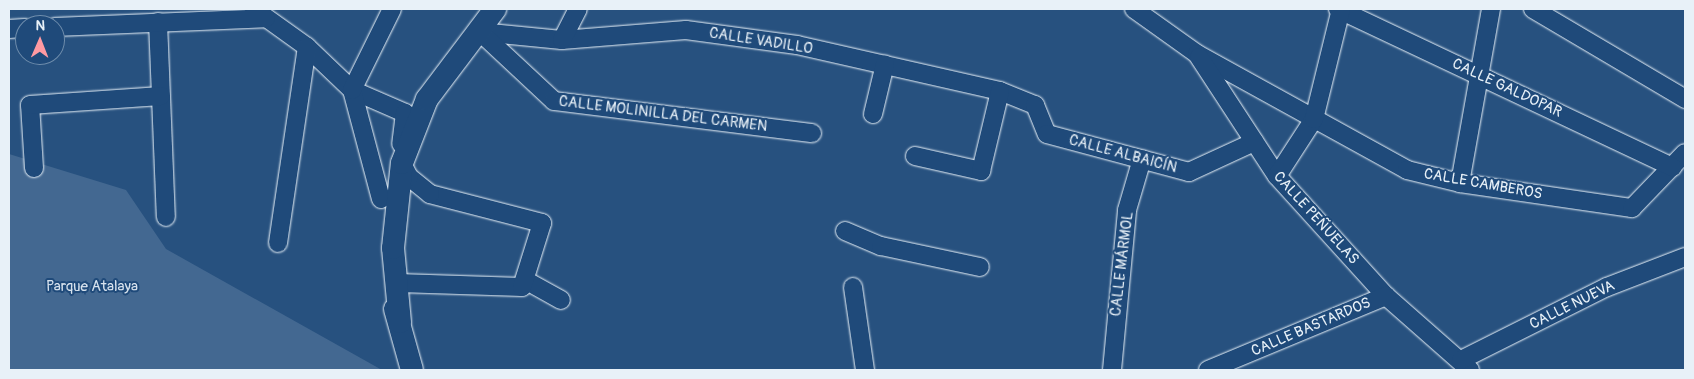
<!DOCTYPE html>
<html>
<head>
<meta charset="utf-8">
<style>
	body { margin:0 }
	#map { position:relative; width:1694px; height:379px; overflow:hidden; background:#27517f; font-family:Pangolin,sans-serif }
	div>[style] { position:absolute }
	.green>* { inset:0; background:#436891 }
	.roads { filter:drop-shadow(0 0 1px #e8f1f8) drop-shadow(0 0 1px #e8f1f8) }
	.minor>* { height:18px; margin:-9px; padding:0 9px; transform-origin:9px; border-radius:9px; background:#1f4a7a }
	.major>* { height:22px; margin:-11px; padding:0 11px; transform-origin:11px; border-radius:11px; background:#1f4a7a }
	span { translate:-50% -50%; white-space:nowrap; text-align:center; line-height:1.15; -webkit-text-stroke:4px #1f4a7a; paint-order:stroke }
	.street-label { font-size:15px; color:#e8f1f8 }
	.park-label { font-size:15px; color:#d8e3ee }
	.frame { position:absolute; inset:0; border:10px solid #e8f1f8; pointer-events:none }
	.north { position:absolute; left:15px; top:15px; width:50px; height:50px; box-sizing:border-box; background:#1f4a7a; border:1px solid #6f8dac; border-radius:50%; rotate:1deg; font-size:14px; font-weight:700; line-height:20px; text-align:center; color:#e8f1f8 }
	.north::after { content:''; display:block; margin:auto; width:18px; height:22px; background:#ff9aa2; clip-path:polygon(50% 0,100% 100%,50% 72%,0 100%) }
</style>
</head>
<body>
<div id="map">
	<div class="green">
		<i style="clip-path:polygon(9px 154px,126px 190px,166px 249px,382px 370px,9px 370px)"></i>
	</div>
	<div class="roads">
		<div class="minor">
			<i style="left:254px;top:9px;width:65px;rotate:35.6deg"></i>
			<i style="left:307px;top:47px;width:62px;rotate:43.7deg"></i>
			<i style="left:352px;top:90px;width:58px;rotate:23.5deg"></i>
			<i style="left:405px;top:113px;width:31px;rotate:97deg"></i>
			<i style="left:1134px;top:9px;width:77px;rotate:35.5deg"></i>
			<i style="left:1197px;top:54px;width:240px;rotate:28.9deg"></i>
			<i style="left:1407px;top:170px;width:55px;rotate:13.8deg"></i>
			<i style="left:1460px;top:183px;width:174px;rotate:8.3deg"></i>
			<i style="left:1632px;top:208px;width:76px;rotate:-46.1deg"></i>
			<i style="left:1338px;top:9px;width:370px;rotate:25.3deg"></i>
			<i style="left:1533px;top:9px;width:177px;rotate:30.6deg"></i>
			<i style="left:158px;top:22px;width:195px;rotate:87.7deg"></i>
			<i style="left:55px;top:27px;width:211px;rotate:-2.4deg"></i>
			<i style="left:9px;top:29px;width:16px;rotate:-4deg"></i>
			<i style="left:480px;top:32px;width:82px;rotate:5.6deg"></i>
			<i style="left:562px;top:40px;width:124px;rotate:-4.6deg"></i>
			<i style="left:686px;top:30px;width:112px;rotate:7.7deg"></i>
			<i style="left:797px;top:45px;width:208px;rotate:12.8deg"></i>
			<i style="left:1000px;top:91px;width:38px;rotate:22deg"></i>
			<i style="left:1035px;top:105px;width:31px;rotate:68deg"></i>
			<i style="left:1047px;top:134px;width:147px;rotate:15deg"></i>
			<i style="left:1189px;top:172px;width:72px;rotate:-24.8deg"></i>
			<i style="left:480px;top:32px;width:101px;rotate:43deg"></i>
			<i style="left:554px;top:101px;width:260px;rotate:7.1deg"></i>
			<i style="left:562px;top:40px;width:35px;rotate:-63deg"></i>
			<i style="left:1199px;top:57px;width:142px;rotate:56.8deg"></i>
			<i style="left:1277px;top:176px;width:162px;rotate:47.8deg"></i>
			<i style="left:1386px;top:296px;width:112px;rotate:41.4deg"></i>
			<i style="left:873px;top:114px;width:51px;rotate:-76.5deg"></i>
			<i style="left:915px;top:156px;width:68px;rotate:12.8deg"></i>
			<i style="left:981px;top:171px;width:82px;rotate:-76.6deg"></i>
			<i style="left:34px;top:168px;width:63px;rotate:-93.6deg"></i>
			<i style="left:30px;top:105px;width:131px;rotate:-3.9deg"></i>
			<i style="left:1277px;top:176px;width:68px;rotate:-57deg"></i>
			<i style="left:1314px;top:119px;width:113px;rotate:-76.2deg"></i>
			<i style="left:1460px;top:183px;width:177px;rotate:-79.9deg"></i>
			<i style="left:381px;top:199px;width:113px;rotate:-104.9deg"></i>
			<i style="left:352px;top:90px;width:90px;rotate:-63.7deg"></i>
			<i style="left:845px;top:231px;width:39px;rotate:23deg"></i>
			<i style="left:881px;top:246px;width:101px;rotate:12deg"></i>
			<i style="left:278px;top:243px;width:198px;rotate:-81.6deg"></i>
			<i style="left:525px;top:280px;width:41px;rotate:29.1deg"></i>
			<i style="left:398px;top:283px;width:124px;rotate:1.8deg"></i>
			<i style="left:522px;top:287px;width:67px;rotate:-72.6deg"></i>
			<i style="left:542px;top:223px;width:116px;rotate:-165.5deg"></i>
			<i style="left:430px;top:194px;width:27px;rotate:-141deg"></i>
			<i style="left:409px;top:177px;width:16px;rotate:-117deg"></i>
			<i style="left:853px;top:287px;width:84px;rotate:81.8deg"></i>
			<i style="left:1461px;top:360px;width:163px;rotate:-26.6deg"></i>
			<i style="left:1607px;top:287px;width:84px;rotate:-21deg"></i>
			<i style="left:1112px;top:370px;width:161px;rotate:-84.6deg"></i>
			<i style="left:1127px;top:210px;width:53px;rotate:-73.6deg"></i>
			<i style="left:1208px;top:370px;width:193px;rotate:-22.6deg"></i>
		</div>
		<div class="major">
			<i style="left:395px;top:309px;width:63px;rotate:74.4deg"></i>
			<i style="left:400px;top:322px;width:74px;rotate:-95.4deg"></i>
			<i style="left:393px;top:248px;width:85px;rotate:-84deg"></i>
			<i style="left:402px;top:163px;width:69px;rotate:-68.7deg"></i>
			<i style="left:427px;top:99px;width:113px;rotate:-52.9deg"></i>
		</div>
	</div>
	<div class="street-label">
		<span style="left:761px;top:41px;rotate:9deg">CALLE VADILLO</span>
		<span style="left:1507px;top:88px;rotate:25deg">CALLE GALDOPAR</span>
		<span style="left:663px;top:114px;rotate:7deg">CALLE MOLINILLA DEL CARMEN</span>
		<span style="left:1123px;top:154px;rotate:15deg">CALLE ALBAICÍN</span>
		<span style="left:1483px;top:184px;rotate:10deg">CALLE CAMBEROS</span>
		<span style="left:1316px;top:218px;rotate:48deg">CALLE PEÑUELAS</span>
		<span style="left:1122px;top:264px;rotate:-83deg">CALLE MÁRMOL</span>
		<span style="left:1572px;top:305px;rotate:-26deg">CALLE NUEVA</span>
		<span style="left:1311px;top:327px;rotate:-23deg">CALLE BASTARDOS</span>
	</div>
	<div class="park-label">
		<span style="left:92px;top:287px">Parque Atalaya</span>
	</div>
	<div class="frame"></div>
	<div class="north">N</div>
</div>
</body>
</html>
